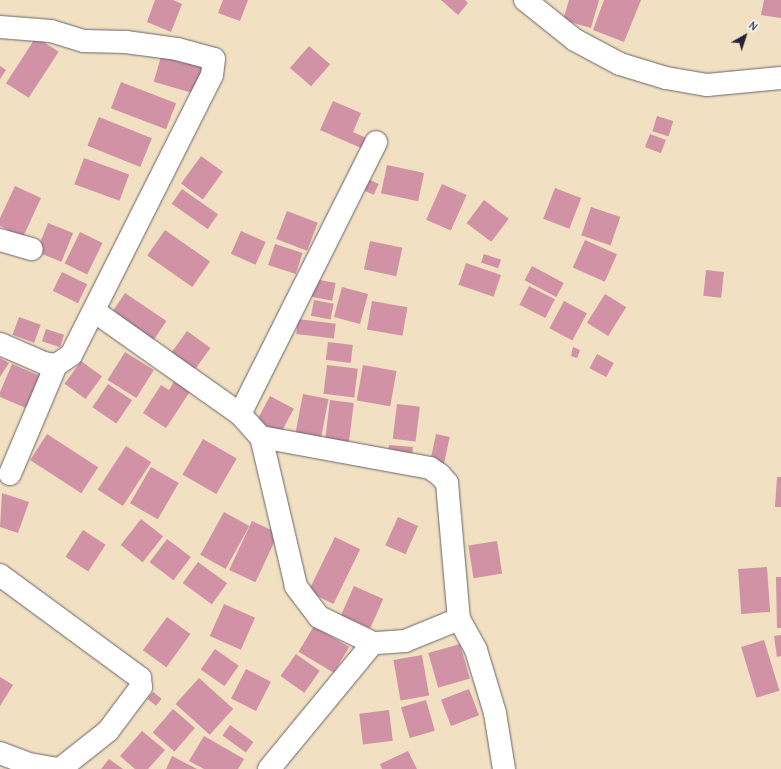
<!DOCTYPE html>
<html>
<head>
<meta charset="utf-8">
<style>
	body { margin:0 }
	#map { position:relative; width:781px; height:769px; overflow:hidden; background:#f1e0c1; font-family:"Comic Neue",sans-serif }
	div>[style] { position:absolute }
	.building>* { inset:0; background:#d192a6; transform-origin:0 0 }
	.roads { filter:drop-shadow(0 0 1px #6a646a) drop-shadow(0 0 1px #6a646a) }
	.minor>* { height:22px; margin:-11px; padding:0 11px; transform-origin:11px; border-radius:11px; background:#fff }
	span { translate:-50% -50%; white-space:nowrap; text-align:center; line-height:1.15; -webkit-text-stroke:4px #fff; paint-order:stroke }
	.north { position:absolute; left:725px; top:16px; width:40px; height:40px; -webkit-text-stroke:3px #fff; paint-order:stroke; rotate:39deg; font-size:11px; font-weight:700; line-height:16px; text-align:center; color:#22223b }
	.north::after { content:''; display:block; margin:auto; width:14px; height:18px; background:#22223b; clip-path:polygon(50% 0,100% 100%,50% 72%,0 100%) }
</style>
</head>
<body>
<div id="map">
	<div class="building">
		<i style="clip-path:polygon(155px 0,173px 0,182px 4px,171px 32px,147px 22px)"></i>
		<i style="clip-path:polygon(223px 0,248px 0,240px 21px,218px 13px)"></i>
		<i style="clip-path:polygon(441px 0,465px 0,468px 3px,458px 15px)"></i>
		<i style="clip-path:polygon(569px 0,599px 0,591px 28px,563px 20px)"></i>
		<i style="clip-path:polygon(604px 0,641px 0,624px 42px,593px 30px)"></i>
		<i style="clip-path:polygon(764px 0,781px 0,781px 18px,761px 15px)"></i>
		<i style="left:36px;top:37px;width:27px;height:55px;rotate:33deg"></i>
		<i style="left:309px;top:46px;width:28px;height:29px;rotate:41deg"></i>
		<i style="left:162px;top:53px;width:43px;height:30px;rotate:16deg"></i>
		<i style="clip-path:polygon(0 66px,6px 70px,0 79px)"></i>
		<i style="left:121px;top:82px;width:59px;height:28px;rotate:21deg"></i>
		<i style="clip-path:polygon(333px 101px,361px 113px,353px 132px,366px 138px,361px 148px,320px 130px)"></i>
		<i style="left:657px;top:116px;width:17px;height:16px;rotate:17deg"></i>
		<i style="left:99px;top:117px;width:57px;height:31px;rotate:22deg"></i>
		<i style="left:650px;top:134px;width:17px;height:14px;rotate:21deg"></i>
		<i style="left:201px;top:156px;width:27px;height:34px;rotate:36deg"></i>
		<i style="left:84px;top:158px;width:48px;height:28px;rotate:20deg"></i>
		<i style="left:387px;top:165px;width:38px;height:29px;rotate:12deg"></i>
		<i style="left:366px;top:178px;width:14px;height:12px;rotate:25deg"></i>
		<i style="left:442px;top:184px;width:27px;height:39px;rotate:24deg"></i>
		<i style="clip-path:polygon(15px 186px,41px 198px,23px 237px,0 226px,0 218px)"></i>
		<i style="left:555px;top:188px;width:28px;height:33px;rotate:21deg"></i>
		<i style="left:182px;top:189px;width:44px;height:18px;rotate:35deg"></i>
		<i style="left:484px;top:200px;width:31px;height:29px;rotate:37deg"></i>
		<i style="left:591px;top:207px;width:31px;height:30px;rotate:19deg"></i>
		<i style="left:287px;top:211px;width:33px;height:30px;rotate:21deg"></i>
		<i style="left:48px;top:223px;width:27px;height:31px;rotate:22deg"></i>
		<i style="left:165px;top:230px;width:55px;height:31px;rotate:35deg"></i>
		<i style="left:241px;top:231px;width:27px;height:25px;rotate:24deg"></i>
		<i style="left:80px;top:232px;width:25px;height:35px;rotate:26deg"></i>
		<i style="left:585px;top:240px;width:35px;height:30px;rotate:24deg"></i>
		<i style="left:370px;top:241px;width:33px;height:29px;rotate:12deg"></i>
		<i style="left:275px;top:244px;width:29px;height:22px;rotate:18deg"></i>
		<i style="left:484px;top:254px;width:18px;height:9px;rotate:19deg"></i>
		<i style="left:466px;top:263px;width:37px;height:23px;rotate:19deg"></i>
		<i style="left:532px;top:266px;width:36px;height:16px;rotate:28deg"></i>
		<i style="left:706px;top:270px;width:18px;height:26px;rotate:6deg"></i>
		<i style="left:62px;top:272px;width:28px;height:21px;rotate:26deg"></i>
		<i style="left:315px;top:279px;width:21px;height:18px;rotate:11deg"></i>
		<i style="left:529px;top:286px;width:29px;height:21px;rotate:27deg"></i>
		<i style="left:342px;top:287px;width:27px;height:31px;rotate:15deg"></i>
		<i style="left:125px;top:293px;width:50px;height:28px;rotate:34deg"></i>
		<i style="left:605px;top:294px;width:25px;height:34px;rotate:32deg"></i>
		<i style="left:314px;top:300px;width:20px;height:16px;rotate:11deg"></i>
		<i style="left:372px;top:301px;width:36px;height:29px;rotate:10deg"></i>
		<i style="left:564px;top:301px;width:26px;height:31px;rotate:28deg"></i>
		<i style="left:19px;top:317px;width:23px;height:19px;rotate:20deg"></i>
		<i style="left:298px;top:319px;width:38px;height:15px;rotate:7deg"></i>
		<i style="left:46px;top:329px;width:19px;height:13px;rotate:18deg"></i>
		<i style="left:187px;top:331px;width:29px;height:32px;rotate:36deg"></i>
		<i style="left:328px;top:342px;width:25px;height:18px;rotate:7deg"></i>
		<i style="clip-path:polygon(573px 347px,580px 350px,577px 358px,571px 356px)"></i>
		<i style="left:125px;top:352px;width:34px;height:33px;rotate:32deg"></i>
		<i style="left:597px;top:354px;width:19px;height:16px;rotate:28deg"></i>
		<i style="clip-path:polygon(0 358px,9px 363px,0 377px)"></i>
		<i style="left:81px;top:361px;width:26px;height:28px;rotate:36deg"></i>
		<i style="left:12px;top:364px;width:34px;height:35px;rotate:23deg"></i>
		<i style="left:327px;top:365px;width:31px;height:29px;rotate:7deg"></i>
		<i style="left:363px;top:365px;width:34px;height:36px;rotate:10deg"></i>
		<i style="clip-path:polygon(175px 380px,191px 390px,166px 428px,143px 413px,161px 385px,169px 390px)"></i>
		<i style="left:108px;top:384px;width:29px;height:28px;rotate:34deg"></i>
		<i style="left:303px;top:394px;width:26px;height:44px;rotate:11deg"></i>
		<i style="left:270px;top:396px;width:27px;height:28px;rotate:28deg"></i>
		<i style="left:330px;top:400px;width:24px;height:43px;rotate:7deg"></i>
		<i style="left:397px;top:404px;width:23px;height:35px;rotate:7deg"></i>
		<i style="left:47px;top:434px;width:61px;height:31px;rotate:33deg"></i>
		<i style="left:436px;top:434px;width:14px;height:32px;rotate:12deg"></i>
		<i style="left:203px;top:439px;width:39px;height:41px;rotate:30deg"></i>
		<i style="left:389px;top:445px;width:24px;height:15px;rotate:5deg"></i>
		<i style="left:126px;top:446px;width:30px;height:52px;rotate:33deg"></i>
		<i style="left:151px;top:467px;width:32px;height:42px;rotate:30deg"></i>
		<i style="clip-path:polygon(777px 477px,781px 477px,781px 507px,775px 507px)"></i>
		<i style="clip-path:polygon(2px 493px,29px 502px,18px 533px,0 527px)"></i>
		<i style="left:224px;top:512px;width:29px;height:49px;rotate:29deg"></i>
		<i style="left:398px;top:517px;width:22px;height:31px;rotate:24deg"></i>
		<i style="left:141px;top:519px;width:28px;height:33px;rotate:38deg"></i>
		<i style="left:252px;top:521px;width:29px;height:54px;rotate:25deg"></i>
		<i style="left:83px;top:530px;width:27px;height:32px;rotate:33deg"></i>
		<i style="left:335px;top:537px;width:28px;height:61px;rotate:26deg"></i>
		<i style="left:167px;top:539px;width:30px;height:29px;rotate:37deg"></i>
		<i style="left:497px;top:541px;width:33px;height:29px;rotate:81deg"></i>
		<i style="left:198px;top:562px;width:36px;height:26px;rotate:36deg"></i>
		<i style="left:767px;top:567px;width:45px;height:29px;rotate:86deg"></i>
		<i style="clip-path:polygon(776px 577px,781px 577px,781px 628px,777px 628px)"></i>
		<i style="left:354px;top:586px;width:32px;height:32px;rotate:24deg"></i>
		<i style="left:224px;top:604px;width:34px;height:35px;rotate:24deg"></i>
		<i style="left:167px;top:617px;width:29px;height:41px;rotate:36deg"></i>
		<i style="left:314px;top:626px;width:41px;height:30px;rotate:31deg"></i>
		<i style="clip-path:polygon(781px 635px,781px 656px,777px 657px,774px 636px)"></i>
		<i style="left:764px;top:640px;width:53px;height:24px;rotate:73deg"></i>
		<i style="left:460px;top:644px;width:36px;height:33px;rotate:74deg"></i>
		<i style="left:215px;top:649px;width:29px;height:25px;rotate:35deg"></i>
		<i style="left:296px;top:654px;width:29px;height:27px;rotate:35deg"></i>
		<i style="left:422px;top:655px;width:41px;height:29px;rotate:80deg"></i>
		<i style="left:246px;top:669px;width:28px;height:33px;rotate:27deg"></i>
		<i style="clip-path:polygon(0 677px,13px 685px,0 706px)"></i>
		<i style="left:199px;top:678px;width:46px;height:35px;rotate:42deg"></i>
		<i style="left:469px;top:689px;width:28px;height:30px;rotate:69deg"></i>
		<i style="left:153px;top:692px;width:11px;height:9px;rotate:38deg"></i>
		<i style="left:426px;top:700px;width:32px;height:26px;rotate:74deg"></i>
		<i style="left:173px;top:709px;width:29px;height:31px;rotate:41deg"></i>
		<i style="left:389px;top:710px;width:31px;height:30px;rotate:83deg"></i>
		<i style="left:230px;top:725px;width:29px;height:13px;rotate:36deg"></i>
		<i style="clip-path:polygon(142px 731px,165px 750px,148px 769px,135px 769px,120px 756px)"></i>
		<i style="clip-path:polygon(204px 736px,244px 759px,238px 769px,204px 769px,189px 761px)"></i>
		<i style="clip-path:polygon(408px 751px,417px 769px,382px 769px,380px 764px)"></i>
		<i style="clip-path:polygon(172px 756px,197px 769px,166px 769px)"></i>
		<i style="clip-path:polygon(109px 759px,123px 769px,101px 769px)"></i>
	</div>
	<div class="roads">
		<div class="minor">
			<i style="left:525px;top:0;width:64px;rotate:38.7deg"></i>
			<i style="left:575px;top:40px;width:51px;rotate:28.1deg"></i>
			<i style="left:620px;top:64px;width:48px;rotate:16.9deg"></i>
			<i style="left:666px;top:78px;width:42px;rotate:9.7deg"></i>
			<i style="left:707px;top:85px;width:74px;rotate:-5.4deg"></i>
			<i style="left:0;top:27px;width:51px;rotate:4.5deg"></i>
			<i style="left:51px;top:31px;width:34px;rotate:17deg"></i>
			<i style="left:84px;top:41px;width:42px;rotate:1.4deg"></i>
			<i style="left:126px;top:42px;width:51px;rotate:7.8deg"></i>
			<i style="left:177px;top:49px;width:38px;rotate:15deg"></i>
			<i style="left:214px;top:59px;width:16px;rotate:97deg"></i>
			<i style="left:212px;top:75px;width:313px;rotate:116.7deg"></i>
			<i style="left:71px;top:355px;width:18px;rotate:146deg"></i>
			<i style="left:56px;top:365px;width:12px;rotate:-171deg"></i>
			<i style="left:44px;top:363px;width:48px;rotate:-156.6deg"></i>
			<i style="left:0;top:240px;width:33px;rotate:16deg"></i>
			<i style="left:94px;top:311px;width:179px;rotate:35.2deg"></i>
			<i style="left:240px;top:414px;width:31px;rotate:48deg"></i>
			<i style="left:261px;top:437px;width:172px;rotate:10.4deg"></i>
			<i style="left:430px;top:468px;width:12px;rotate:35deg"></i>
			<i style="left:440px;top:475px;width:11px;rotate:49deg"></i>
			<i style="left:447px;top:483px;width:137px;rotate:85deg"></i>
			<i style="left:459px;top:619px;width:58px;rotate:157.8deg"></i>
			<i style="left:405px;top:641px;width:32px;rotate:176deg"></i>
			<i style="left:373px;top:643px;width:60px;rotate:-154.3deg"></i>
			<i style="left:319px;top:617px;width:39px;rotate:-127deg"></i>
			<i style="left:296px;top:586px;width:153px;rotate:-103.2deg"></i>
			<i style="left:240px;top:414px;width:304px;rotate:-63.4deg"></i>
			<i style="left:10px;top:474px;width:118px;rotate:-67.1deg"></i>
			<i style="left:0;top:575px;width:174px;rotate:36.3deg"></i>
			<i style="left:140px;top:678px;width:9px;rotate:84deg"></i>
			<i style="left:141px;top:687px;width:55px;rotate:126.9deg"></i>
			<i style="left:108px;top:731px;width:61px;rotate:141.6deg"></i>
			<i style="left:459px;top:619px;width:35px;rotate:61deg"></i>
			<i style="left:476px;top:650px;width:66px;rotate:73.2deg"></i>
			<i style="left:495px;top:713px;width:57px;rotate:80.9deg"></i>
			<i style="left:0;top:753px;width:31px;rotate:21deg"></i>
			<i style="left:29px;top:764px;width:28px;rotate:10deg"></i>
			<i style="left:269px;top:769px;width:163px;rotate:-50.5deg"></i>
		</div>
	</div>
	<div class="north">N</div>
</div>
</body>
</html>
